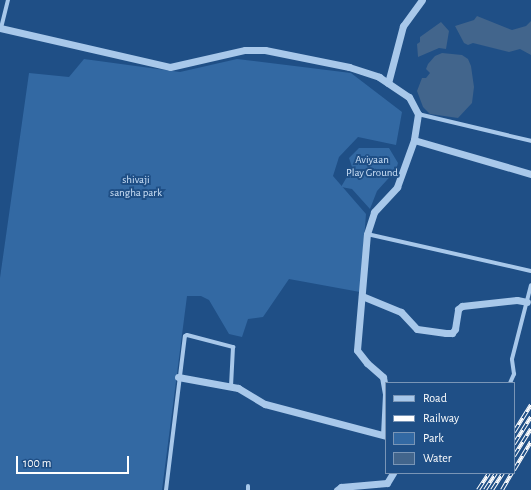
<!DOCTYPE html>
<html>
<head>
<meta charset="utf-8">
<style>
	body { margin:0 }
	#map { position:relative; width:531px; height:490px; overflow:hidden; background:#1f4f86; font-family:"Alegreya Sans",sans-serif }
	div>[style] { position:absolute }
	.green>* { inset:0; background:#3369a3 }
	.water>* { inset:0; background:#42658c }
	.minor>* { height:4px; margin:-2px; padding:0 2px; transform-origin:2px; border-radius:2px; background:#a8c8ea }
	.tertiary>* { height:7px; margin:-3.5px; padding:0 3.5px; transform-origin:3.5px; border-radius:3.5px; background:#a8c8ea }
	.rail>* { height:4px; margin-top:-2px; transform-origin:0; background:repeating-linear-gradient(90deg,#1f4f86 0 8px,#fff 0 16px); box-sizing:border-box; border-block:1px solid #fff }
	span { translate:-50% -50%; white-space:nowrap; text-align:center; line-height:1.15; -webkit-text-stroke:4px #1f4f86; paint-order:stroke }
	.park-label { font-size:11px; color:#cde1f7 }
	.legend { position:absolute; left:385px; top:382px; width:130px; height:92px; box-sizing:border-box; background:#1f4f86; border:1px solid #7995b6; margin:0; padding:5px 7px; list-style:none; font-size:12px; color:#fff }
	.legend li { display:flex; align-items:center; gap:8px; height:20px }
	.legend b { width:20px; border:1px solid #7995b6 }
	.scale { position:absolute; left:16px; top:456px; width:113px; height:18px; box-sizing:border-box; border:2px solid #fff; border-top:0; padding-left:5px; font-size:12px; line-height:14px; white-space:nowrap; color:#fff; -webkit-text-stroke:3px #1f4f86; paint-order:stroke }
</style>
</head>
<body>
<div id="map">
	<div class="green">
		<i style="clip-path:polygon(84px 59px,180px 72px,237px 59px,351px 73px,402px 112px,396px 145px,358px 137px,339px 157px,333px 176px,366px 214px,360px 292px,289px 279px,263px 317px,248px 319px,242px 337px,229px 334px,209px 300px,201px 296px,187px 296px,162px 490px,0 490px,0 278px,29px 73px,69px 77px)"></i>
		<i style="clip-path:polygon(359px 148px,389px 148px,398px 163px,396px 170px,377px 191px,370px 209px,352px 189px,341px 187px,348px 175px,345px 167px,352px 167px,349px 158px)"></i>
	</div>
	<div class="water">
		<i style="clip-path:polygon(477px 16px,512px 30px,526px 26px,531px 21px,531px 55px,520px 49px,509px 52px,473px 43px,468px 45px,464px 43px,455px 26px,474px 20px)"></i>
		<i style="clip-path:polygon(441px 22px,449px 31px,446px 49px,439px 48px,418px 57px,417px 44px,420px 42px,420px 37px)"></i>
		<i style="clip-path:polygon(442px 53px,462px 55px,468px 59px,471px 66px,474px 87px,472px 103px,458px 118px,430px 114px,423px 107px,417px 91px,422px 78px,426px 78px,430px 73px,426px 69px,428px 64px,435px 56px)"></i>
	</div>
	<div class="minor">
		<i style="left:1px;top:28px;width:29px;rotate:-76deg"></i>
		<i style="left:418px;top:114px;width:116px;rotate:13.4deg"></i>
		<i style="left:367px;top:234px;width:168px;rotate:12.7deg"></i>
		<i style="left:510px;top:383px;width:10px;rotate:-66deg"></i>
		<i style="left:514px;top:374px;width:15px;rotate:-98deg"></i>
		<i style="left:512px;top:359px;width:76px;rotate:-75.6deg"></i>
		<i style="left:248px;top:486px;width:4px;rotate:90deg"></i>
		<i style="left:166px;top:490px;width:155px;rotate:-83deg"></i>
		<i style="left:185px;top:336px;width:2px;rotate:-27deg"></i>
		<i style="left:187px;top:335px;width:48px;rotate:14.6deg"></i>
		<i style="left:233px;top:347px;width:40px;rotate:92.9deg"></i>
	</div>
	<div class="tertiary">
		<i style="left:0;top:28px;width:174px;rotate:12.9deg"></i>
		<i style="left:170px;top:67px;width:77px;rotate:-12.8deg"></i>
		<i style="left:245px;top:50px;width:20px"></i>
		<i style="left:265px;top:50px;width:86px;rotate:11.4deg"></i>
		<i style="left:349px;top:67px;width:32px;rotate:18deg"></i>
		<i style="left:379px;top:77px;width:36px;rotate:34deg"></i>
		<i style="left:409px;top:97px;width:19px;rotate:62deg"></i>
		<i style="left:418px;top:114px;width:26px;rotate:99deg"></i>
		<i style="left:414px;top:140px;width:122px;rotate:16.2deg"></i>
		<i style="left:388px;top:83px;width:59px;rotate:-75.3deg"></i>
		<i style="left:403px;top:26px;width:32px;rotate:-54deg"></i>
		<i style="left:362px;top:296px;width:42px;rotate:22.3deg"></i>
		<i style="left:401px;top:312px;width:23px;rotate:47deg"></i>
		<i style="left:417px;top:329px;width:29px;rotate:8deg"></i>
		<i style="left:446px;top:333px;width:6px"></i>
		<i style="left:452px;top:333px;width:5px;rotate:-53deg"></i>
		<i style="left:455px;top:329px;width:20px;rotate:-81deg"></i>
		<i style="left:458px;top:309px;width:5px;rotate:-37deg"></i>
		<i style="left:462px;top:306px;width:55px;rotate:-6.2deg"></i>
		<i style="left:517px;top:300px;width:10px;rotate:11deg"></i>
		<i style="left:178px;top:377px;width:61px;rotate:10.4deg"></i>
		<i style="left:238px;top:388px;width:31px;rotate:31deg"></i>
		<i style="left:265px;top:404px;width:125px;rotate:14.8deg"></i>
		<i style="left:384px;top:435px;width:41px;rotate:-87.2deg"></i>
		<i style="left:386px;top:394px;width:17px;rotate:-100deg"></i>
		<i style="left:383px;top:377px;width:21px;rotate:-139deg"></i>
		<i style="left:367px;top:363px;width:16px;rotate:-128deg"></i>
		<i style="left:357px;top:350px;width:116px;rotate:-85.1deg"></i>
		<i style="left:367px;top:234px;width:23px;rotate:-72deg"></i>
		<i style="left:374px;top:212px;width:34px;rotate:-47deg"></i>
		<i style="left:397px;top:187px;width:50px;rotate:-70.1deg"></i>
		<i style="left:337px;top:490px;width:5px;rotate:-37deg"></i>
		<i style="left:341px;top:487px;width:46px;rotate:-5deg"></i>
		<i style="left:387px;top:483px;width:12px;rotate:-59deg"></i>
	</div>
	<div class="rail">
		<i style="left:514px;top:432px;width:32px;rotate:-58deg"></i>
		<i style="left:514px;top:444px;width:32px;rotate:-58deg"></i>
		<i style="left:514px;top:456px;width:32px;rotate:-58deg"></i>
		<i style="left:514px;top:470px;width:33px;rotate:-59deg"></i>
		<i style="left:478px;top:490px;width:20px;rotate:-57deg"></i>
		<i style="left:485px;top:490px;width:20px;rotate:-57deg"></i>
		<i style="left:492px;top:490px;width:20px;rotate:-57deg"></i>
		<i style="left:502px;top:490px;width:20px;rotate:-60deg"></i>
	</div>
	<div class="park-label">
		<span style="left:372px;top:167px">Aviyaan<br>Play Ground</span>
		<span style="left:136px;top:187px">shivaji<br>sangha park</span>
	</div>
	<ul class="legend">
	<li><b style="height:5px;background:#a8c8ea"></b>Road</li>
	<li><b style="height:5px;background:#fff"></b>Railway</li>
	<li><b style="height:11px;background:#3369a3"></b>Park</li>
	<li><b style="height:11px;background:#42658c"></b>Water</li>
	</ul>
	<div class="scale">100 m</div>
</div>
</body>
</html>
